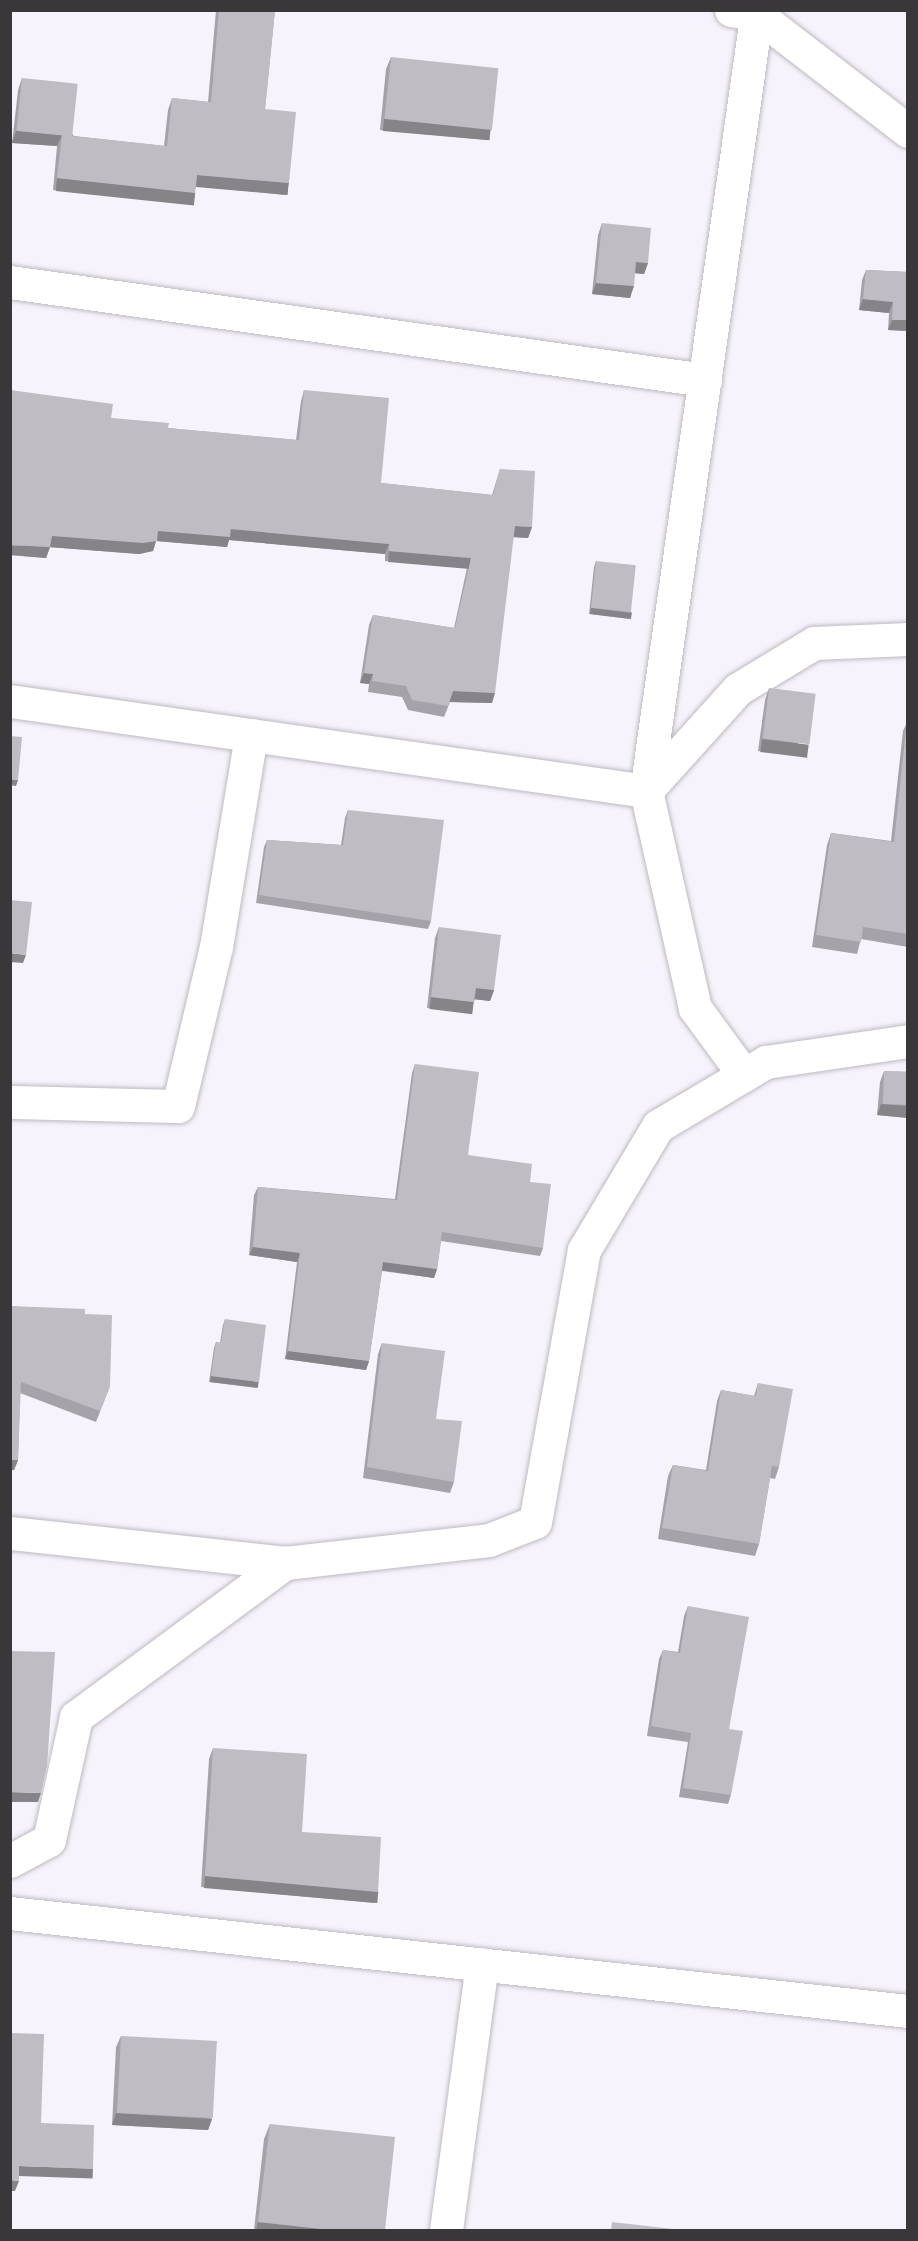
<!DOCTYPE html>
<html>
<head>
<meta charset="utf-8">
<style>
	body { margin:0 }
	#map { position:relative; width:918px; height:2241px; overflow:hidden; background:#f7f3fc; font-family:"Fira Sans Condensed",sans-serif }
	div>[style] { position:absolute }
	.roads { filter:drop-shadow(0 0 2px #bdb9c1) drop-shadow(0 0 2px #bdb9c1) }
	.street>* { height:33px; margin:-16.5px; padding:0 16.5px; transform-origin:16.5px; border-radius:16.5px; background:#fff }
	.wall>* { inset:0; background:#a5a2a9 }
	.shaded-wall>* { inset:0; background:#868489; transform-origin:0 0 }
	.building>* { inset:0; background:#c0bcc4; transform-origin:0 0 }
	span { translate:-50% -50%; white-space:nowrap; text-align:center; line-height:1.15; -webkit-text-stroke:4.5px #f7f3fc; paint-order:stroke }
	.frame { position:absolute; inset:0; border:12px solid #39373a; pointer-events:none }
</style>
</head>
<body>
<div id="map">
	<div class="roads">
		<div class="street">
			<i style="left:731px;top:10px;width:25px;rotate:9deg"></i>
			<i style="left:756px;top:14px;width:192px;rotate:37.6deg"></i>
			<i style="left:10px;top:282px;width:702px;rotate:8.03deg"></i>
			<i style="left:10px;top:701px;width:642px;rotate:8.05deg"></i>
			<i style="left:646px;top:791px;width:137px;rotate:-48deg"></i>
			<i style="left:738px;top:689px;width:89px;rotate:-31.2deg"></i>
			<i style="left:814px;top:643px;width:94px;rotate:-2.4deg"></i>
			<i style="left:744px;top:1075px;width:83px;rotate:-126.2deg"></i>
			<i style="left:695px;top:1008px;width:222px;rotate:-102.7deg"></i>
			<i style="left:646px;top:791px;width:789px;rotate:-81.91deg"></i>
			<i style="left:10px;top:1102px;width:168px;rotate:1.4deg"></i>
			<i style="left:178px;top:1106px;width:163px;rotate:-76.6deg"></i>
			<i style="left:216px;top:947px;width:215px;rotate:-80.6deg"></i>
			<i style="left:10px;top:1533px;width:277px;rotate:6.2deg"></i>
			<i style="left:10px;top:1861px;width:44px;rotate:-28.3deg"></i>
			<i style="left:49px;top:1840px;width:126px;rotate:-77.6deg"></i>
			<i style="left:76px;top:1717px;width:260px;rotate:-36.4deg"></i>
			<i style="left:285px;top:1563px;width:205px;rotate:-6.4deg"></i>
			<i style="left:489px;top:1540px;width:49px;rotate:-21.4deg"></i>
			<i style="left:535px;top:1522px;width:276px;rotate:-79.8deg"></i>
			<i style="left:584px;top:1250px;width:144px;rotate:-59.2deg"></i>
			<i style="left:658px;top:1126px;width:126px;rotate:-30.7deg"></i>
			<i style="left:766px;top:1062px;width:144px;rotate:-8.4deg"></i>
			<i style="left:10px;top:1913px;width:903px;rotate:6.23deg"></i>
			<i style="left:446px;top:2230px;width:268px;rotate:-82.3deg"></i>
		</div>
	</div>
	<div class="wall">
		<i style="clip-path:polygon(216px 10px,275px 10px,265px 109px,289px 183px,285px 195px,196px 186px,191px 204px,53px 190px,57px 146px,12px 143px,18px 90px,22px 78px,74px 136px,164px 146px,168px 110px,172px 98px,208px 102px)"></i>
		<i style="clip-path:polygon(391px 57px,491px 129px,487px 140px,380px 130px,386px 69px)"></i>
		<i style="clip-path:polygon(602px 223px,648px 263px,644px 274px,635px 273px,630px 298px,592px 294px,598px 235px)"></i>
		<i style="clip-path:polygon(866px 270px,908px 272px,908px 331px,888px 330px,889px 313px,859px 310px,862px 280px)"></i>
		<i style="clip-path:polygon(304px 390px,381px 483px,492px 495px,500px 469px,532px 527px,528px 538px,513px 537px,492px 703px,450px 702px,444px 717px,408px 710px,402px 697px,368px 692px,369px 684px,360px 683px,369px 625px,373px 615px,454px 628px,467px 568px,385px 561px,385px 554px,229px 540px,227px 547px,156px 541px,153px 551px,139px 554px,50px 547px,46px 558px,10px 555px,111px 418px,168px 428px,296px 440px,301px 401px)"></i>
		<i style="clip-path:polygon(596px 561px,632px 613px,630px 619px,589px 614px,594px 567px)"></i>
		<i style="clip-path:polygon(769px 688px,805px 757px,758px 751px,765px 700px)"></i>
		<i style="clip-path:polygon(908px 720px,908px 947px,861px 939px,857px 954px,812px 947px,827px 845px,831px 833px,891px 841px,903px 731px)"></i>
		<i style="clip-path:polygon(348px 810px,431px 921px,428px 929px,256px 903px,264px 847px,267px 840px,341px 845px,345px 818px)"></i>
		<i style="clip-path:polygon(439px 927px,494px 990px,490px 1001px,475px 999px,470px 1013px,427px 1008px,435px 938px)"></i>
		<i style="clip-path:polygon(415px 1064px,468px 1155px,530px 1182px,543px 1248px,540px 1256px,441px 1241px,437px 1269px,434px 1278px,382px 1271px,369px 1361px,366px 1370px,285px 1359px,297px 1262px,249px 1255px,254px 1195px,258px 1187px,395px 1199px,412px 1073px)"></i>
		<i style="clip-path:polygon(884px 1071px,908px 1072px,908px 1118px,877px 1115px,880px 1082px)"></i>
		<i style="clip-path:polygon(10px 1306px,85px 1314px,110px 1386px,96px 1422px,20px 1393px,18px 1460px,14px 1470px,10px 1470px)"></i>
		<i style="clip-path:polygon(225px 1319px,257px 1388px,209px 1382px,214px 1348px,216px 1342px,220px 1343px,223px 1325px)"></i>
		<i style="clip-path:polygon(382px 1343px,436px 1419px,454px 1482px,450px 1493px,363px 1478px,378px 1354px)"></i>
		<i style="clip-path:polygon(758px 1383px,779px 1467px,775px 1479px,770px 1478px,759px 1544px,755px 1556px,658px 1539px,668px 1476px,673px 1465px,706px 1470px,717px 1401px,721px 1390px,754px 1396px)"></i>
		<i style="clip-path:polygon(688px 1606px,729px 1729px,731px 1795px,728px 1804px,679px 1797px,688px 1742px,647px 1736px,659px 1659px,663px 1650px,678px 1652px,684px 1616px)"></i>
		<i style="clip-path:polygon(213px 1748px,302px 1832px,378px 1892px,374px 1903px,201px 1887px,209px 1759px)"></i>
		<i style="clip-path:polygon(121px 2036px,212px 2119px,208px 2130px,112px 2125px,116px 2047px)"></i>
		<i style="clip-path:polygon(270px 2124px,385px 2230px,254px 2230px,264px 2139px)"></i>
	</div>
	<div class="shaded-wall">
		<i style="left:384px;top:119px;width:107px;height:12px;rotate:5deg"></i>
		<i style="clip-path:polygon(16px 131px,62px 135px,57px 146px,12px 143px)"></i>
		<i style="left:197px;top:175px;width:92px;height:12px;rotate:5deg"></i>
		<i style="left:57px;top:178px;width:139px;height:13px;rotate:6deg"></i>
		<i style="clip-path:polygon(636px 262px,648px 263px,644px 274px,632px 273px)"></i>
		<i style="clip-path:polygon(596px 283px,634px 286px,630px 298px,592px 294px)"></i>
		<i style="clip-path:polygon(863px 299px,893px 302px,889px 313px,859px 310px)"></i>
		<i style="clip-path:polygon(892px 320px,908px 320px,908px 331px,888px 330px)"></i>
		<i style="clip-path:polygon(515px 526px,532px 527px,528px 538px,511px 537px)"></i>
		<i style="clip-path:polygon(231px 529px,389px 544px,385px 554px,229px 540px,227px 547px,156px 541px,153px 551px,139px 554px,48px 547px,52px 536px,158px 531px)"></i>
		<i style="clip-path:polygon(10px 545px,50px 547px,46px 558px,10px 555px)"></i>
		<i style="left:389px;top:551px;width:82px;height:11px;rotate:5deg"></i>
		<i style="left:591px;top:608px;width:41px;height:6px;rotate:7deg"></i>
		<i style="clip-path:polygon(364px 673px,373px 674px,369px 684px,360px 683px)"></i>
		<i style="clip-path:polygon(453px 691px,495px 693px,492px 703px,449px 702px)"></i>
		<i style="left:762px;top:739px;width:47px;height:13px;rotate:7deg"></i>
		<i style="clip-path:polygon(10px 779px,18px 780px,16px 786px,10px 785px)"></i>
		<i style="clip-path:polygon(10px 953px,26px 955px,23px 963px,10px 962px)"></i>
		<i style="clip-path:polygon(476px 988px,494px 990px,490px 1001px,472px 999px)"></i>
		<i style="left:431px;top:997px;width:43px;height:12px;rotate:7deg"></i>
		<i style="clip-path:polygon(881px 1104px,908px 1106px,908px 1118px,877px 1115px)"></i>
		<i style="clip-path:polygon(253px 1247px,300px 1253px,297px 1262px,249px 1255px)"></i>
		<i style="clip-path:polygon(383px 1262px,437px 1269px,434px 1278px,380px 1270px)"></i>
		<i style="clip-path:polygon(288px 1351px,369px 1361px,366px 1370px,285px 1359px)"></i>
		<i style="left:211px;top:1376px;width:48px;height:6px;rotate:7deg"></i>
		<i style="clip-path:polygon(10px 1460px,18px 1460px,14px 1470px,10px 1470px)"></i>
		<i style="clip-path:polygon(10px 1792px,41px 1793px,38px 1802px,10px 1802px)"></i>
		<i style="left:205px;top:1876px;width:174px;height:12px;rotate:5deg"></i>
		<i style="clip-path:polygon(116px 2113px,212px 2119px,208px 2130px,112px 2125px)"></i>
		<i style="left:19px;top:2166px;width:74px;height:10px;rotate:2deg"></i>
		<i style="clip-path:polygon(10px 2180px,19px 2181px,15px 2191px,10px 2191px)"></i>
		<i style="clip-path:polygon(258px 2222px,331px 2230px,256px 2230px)"></i>
	</div>
	<div class="building">
		<i style="clip-path:polygon(219px 10px,275px 10px,265px 109px,296px 112px,289px 183px,197px 175px,195px 193px,57px 178px,62px 135px,167px 146px,172px 98px,211px 102px)"></i>
		<i style="left:391px;top:57px;width:108px;height:62px;rotate:6deg"></i>
		<i style="left:22px;top:78px;width:56px;height:53px;rotate:6deg"></i>
		<i style="clip-path:polygon(602px 223px,651px 228px,648px 263px,636px 262px,634px 286px,596px 283px)"></i>
		<i style="clip-path:polygon(866px 270px,908px 272px,908px 320px,892px 320px,893px 302px,863px 299px)"></i>
		<i style="clip-path:polygon(10px 390px,113px 404px,111px 418px,169px 423px,168px 428px,299px 440px,304px 390px,389px 398px,381px 483px,493px 495px,500px 469px,535px 471px,532px 527px,515px 526px,495px 693px,453px 691px,448px 706px,412px 700px,406px 686px,372px 681px,373px 674px,364px 673px,373px 615px,455px 628px,471px 558px,389px 551px,389px 544px,231px 529px,230px 537px,158px 531px,157px 541px,143px 543px,52px 536px,50px 547px,10px 545px)"></i>
		<i style="left:596px;top:561px;width:40px;height:47px;rotate:6deg"></i>
		<i style="left:769px;top:688px;width:47px;height:51px;rotate:7deg"></i>
		<i style="clip-path:polygon(907px 720px,908px 934px,863px 927px,861px 942px,816px 935px,831px 833px,894px 842px)"></i>
		<i style="clip-path:polygon(10px 736px,22px 737px,18px 780px,10px 779px)"></i>
		<i style="clip-path:polygon(348px 810px,444px 820px,431px 921px,259px 895px,267px 840px,343px 845px)"></i>
		<i style="clip-path:polygon(10px 900px,32px 902px,26px 955px,10px 953px)"></i>
		<i style="clip-path:polygon(439px 927px,501px 935px,494px 990px,476px 988px,474px 1002px,431px 997px)"></i>
		<i style="clip-path:polygon(415px 1064px,479px 1072px,468px 1155px,532px 1164px,530px 1182px,551px 1184px,543px 1248px,442px 1232px,437px 1269px,383px 1262px,369px 1361px,288px 1351px,300px 1253px,253px 1247px,258px 1187px,397px 1200px)"></i>
		<i style="left:884px;top:1071px;width:24px;height:33px;rotate:2deg"></i>
		<i style="clip-path:polygon(10px 1306px,85px 1309px,85px 1314px,112px 1315px,110px 1386px,100px 1411px,21px 1382px,18px 1460px,10px 1460px)"></i>
		<i style="clip-path:polygon(225px 1319px,266px 1325px,259px 1382px,211px 1376px,216px 1342px,221px 1343px)"></i>
		<i style="clip-path:polygon(382px 1343px,445px 1351px,436px 1419px,462px 1421px,454px 1482px,367px 1467px)"></i>
		<i style="clip-path:polygon(758px 1383px,793px 1389px,779px 1467px,772px 1466px,759px 1544px,662px 1528px,673px 1465px,708px 1471px,721px 1390px,756px 1396px)"></i>
		<i style="clip-path:polygon(688px 1606px,749px 1617px,729px 1729px,743px 1731px,731px 1795px,683px 1788px,691px 1733px,651px 1726px,663px 1650px,680px 1653px)"></i>
		<i style="clip-path:polygon(10px 1651px,55px 1652px,47px 1766px,41px 1793px,10px 1792px)"></i>
		<i style="clip-path:polygon(213px 1748px,307px 1754px,302px 1832px,381px 1837px,378px 1892px,205px 1876px)"></i>
		<i style="clip-path:polygon(10px 2033px,44px 2034px,41px 2123px,94px 2125px,93px 2169px,19px 2166px,19px 2181px,10px 2180px)"></i>
		<i style="left:121px;top:2036px;width:96px;height:77px;rotate:3deg"></i>
		<i style="clip-path:polygon(270px 2124px,395px 2137px,385px 2230px,331px 2230px,258px 2222px)"></i>
		<i style="clip-path:polygon(612px 2222px,673px 2229px,673px 2230px,611px 2230px)"></i>
	</div>
	<div class="frame"></div>
</div>
</body>
</html>
